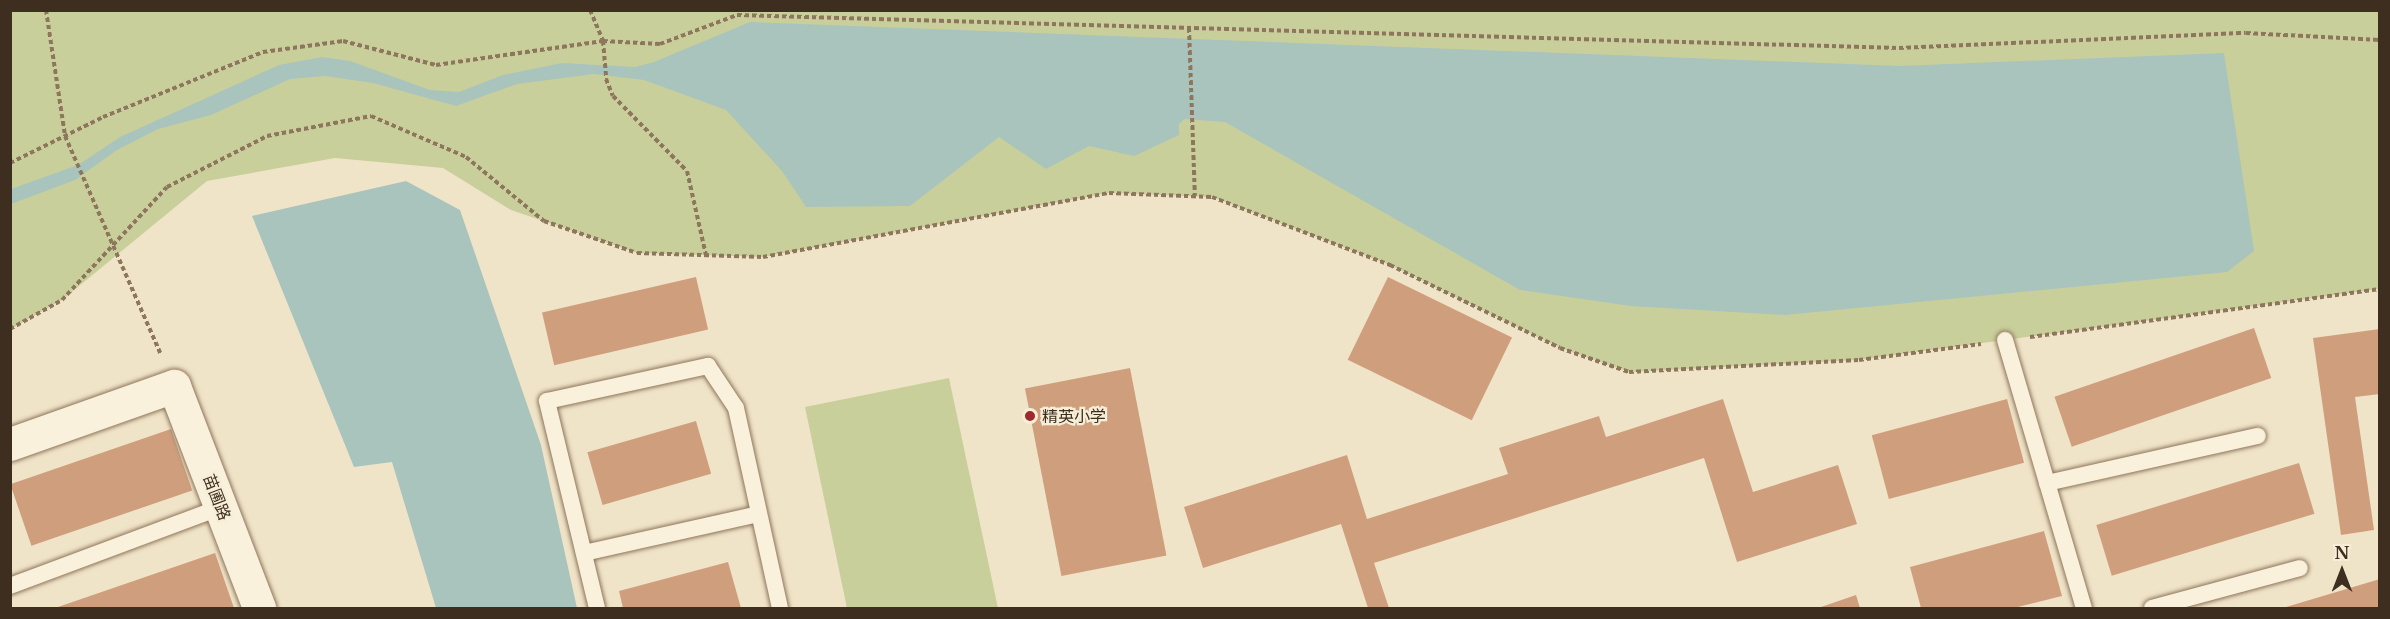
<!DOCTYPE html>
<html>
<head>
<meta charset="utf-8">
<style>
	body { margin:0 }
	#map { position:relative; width:2390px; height:619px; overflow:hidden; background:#f0e4c8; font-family:"Libre Baskerville","Noto Sans SC",serif }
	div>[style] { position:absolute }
	.green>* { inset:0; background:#c9cf9b }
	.water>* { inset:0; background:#a9c4bc }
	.building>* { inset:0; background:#cf9f7d; transform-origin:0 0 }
	.path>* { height:4px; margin-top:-2px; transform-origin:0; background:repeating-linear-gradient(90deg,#8d765c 0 4.5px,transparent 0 7.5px) }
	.roads { filter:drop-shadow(0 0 2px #8d765c) drop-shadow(0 0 2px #8d765c) }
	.lane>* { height:16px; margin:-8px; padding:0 8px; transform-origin:8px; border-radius:8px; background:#faf1dc }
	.secondary>* { height:33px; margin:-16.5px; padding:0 16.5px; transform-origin:16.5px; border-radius:16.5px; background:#faf1dc }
	.dots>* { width:16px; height:16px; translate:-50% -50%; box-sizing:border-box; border:3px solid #f7eed8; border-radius:50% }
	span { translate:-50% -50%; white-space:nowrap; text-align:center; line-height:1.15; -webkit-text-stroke:4.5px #f7eed8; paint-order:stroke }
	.poi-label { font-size:16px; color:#3d2e20 }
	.left { translate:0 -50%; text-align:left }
	.street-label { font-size:16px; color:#3d2e20 }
	.frame { position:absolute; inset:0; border:12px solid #3d2e20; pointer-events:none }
	.north { position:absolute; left:2312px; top:541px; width:60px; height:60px; -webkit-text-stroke:4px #f7eed8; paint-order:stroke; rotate:0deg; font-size:16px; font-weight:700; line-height:24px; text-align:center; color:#3d2e20 }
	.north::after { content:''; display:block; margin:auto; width:21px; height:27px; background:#3d2e20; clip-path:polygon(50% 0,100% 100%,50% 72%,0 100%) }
</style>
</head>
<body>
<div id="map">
	<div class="green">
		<i style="clip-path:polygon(11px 11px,2379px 11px,2379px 289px,1859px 360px,1629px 372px,1560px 348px,1390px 265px,1212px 197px,1109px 193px,763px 257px,637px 253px,511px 210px,443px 168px,335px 158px,207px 181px,62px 300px,11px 329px)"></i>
		<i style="clip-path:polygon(949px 378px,998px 608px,847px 608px,805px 407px)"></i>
	</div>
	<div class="water">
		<i style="clip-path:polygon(750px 22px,1900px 66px,2224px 53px,2254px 251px,2227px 272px,1785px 315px,1631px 306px,1520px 290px,1225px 122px,1185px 119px,1179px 124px,1179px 135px,1134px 156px,1089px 146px,1046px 169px,999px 137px,910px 206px,806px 207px,782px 171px,726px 110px,644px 80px,594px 74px,517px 84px,456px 106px,373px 83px,325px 76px,290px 79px,211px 115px,158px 129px,117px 150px,75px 180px,11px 204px,11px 189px,78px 165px,120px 137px,279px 65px,322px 57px,350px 61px,430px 90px,459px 92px,503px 75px,562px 63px,635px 67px,654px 62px)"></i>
		<i style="clip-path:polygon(406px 181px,460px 210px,541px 445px,577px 608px,436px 608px,392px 462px,354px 467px,252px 216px)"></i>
	</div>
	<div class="building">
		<i style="left:696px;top:277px;width:54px;height:158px;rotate:77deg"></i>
		<i style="left:1388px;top:277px;width:138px;height:92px;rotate:26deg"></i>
		<i style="left:2254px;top:328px;width:53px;height:211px;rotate:71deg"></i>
		<i style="clip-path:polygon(2380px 329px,2380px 394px,2355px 397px,2374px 530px,2341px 535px,2313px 338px)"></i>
		<i style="left:1130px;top:368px;width:191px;height:107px;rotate:79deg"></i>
		<i style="clip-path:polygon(1723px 399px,1753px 492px,1838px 465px,1857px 524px,1737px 562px,1704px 458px,1374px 563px,1389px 608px,1368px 608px,1341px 524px,1203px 568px,1184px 507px,1347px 455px,1367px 519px,1508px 474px,1499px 448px,1599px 416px,1606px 437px)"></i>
		<i style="left:2007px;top:399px;width:66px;height:140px;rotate:75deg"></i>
		<i style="left:696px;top:421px;width:55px;height:113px;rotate:74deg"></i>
		<i style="left:171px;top:429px;width:65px;height:170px;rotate:71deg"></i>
		<i style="left:2299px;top:463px;width:53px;height:212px;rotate:73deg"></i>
		<i style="clip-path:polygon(2044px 531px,2062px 596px,2014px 608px,1921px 608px,1910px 567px)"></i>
		<i style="clip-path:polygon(215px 553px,234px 608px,55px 608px)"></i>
		<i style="clip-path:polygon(728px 562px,741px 608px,623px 608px,619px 591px)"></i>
		<i style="clip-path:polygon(2380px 579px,2380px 608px,2283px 608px)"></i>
		<i style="clip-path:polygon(1856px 595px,1860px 608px,1818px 608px)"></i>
	</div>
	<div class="path">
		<i style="left:46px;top:10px;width:127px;rotate:81.4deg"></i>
		<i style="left:65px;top:136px;width:239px;rotate:66.3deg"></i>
		<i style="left:590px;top:10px;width:34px;rotate:67deg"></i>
		<i style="left:603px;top:41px;width:38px;rotate:85deg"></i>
		<i style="left:606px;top:79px;width:18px;rotate:68deg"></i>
		<i style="left:613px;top:96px;width:105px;rotate:45.4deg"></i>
		<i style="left:687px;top:171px;width:86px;rotate:77.3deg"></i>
		<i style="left:1189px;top:28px;width:168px;rotate:88deg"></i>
		<i style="left:10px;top:163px;width:104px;rotate:-26.3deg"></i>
		<i style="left:103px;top:117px;width:173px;rotate:-22.1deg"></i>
		<i style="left:263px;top:52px;width:81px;rotate:-7.8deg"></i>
		<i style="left:343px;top:41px;width:96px;rotate:14.5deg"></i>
		<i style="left:436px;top:65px;width:169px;rotate:-8.2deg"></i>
		<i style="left:603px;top:41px;width:57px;rotate:3deg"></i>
		<i style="left:660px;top:44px;width:82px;rotate:-20.6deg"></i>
		<i style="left:737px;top:15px;width:1162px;rotate:1.63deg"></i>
		<i style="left:1899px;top:48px;width:347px;rotate:-2.5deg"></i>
		<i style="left:2246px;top:33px;width:134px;rotate:3deg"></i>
		<i style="left:10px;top:329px;width:60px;rotate:-29.1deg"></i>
		<i style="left:62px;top:300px;width:154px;rotate:-47.1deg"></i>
		<i style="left:167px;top:187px;width:112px;rotate:-27deg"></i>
		<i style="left:267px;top:136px;width:106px;rotate:-10.9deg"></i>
		<i style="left:371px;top:116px;width:103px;rotate:23.3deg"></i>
		<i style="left:466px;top:157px;width:101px;rotate:39.4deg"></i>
		<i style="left:544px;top:221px;width:98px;rotate:19deg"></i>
		<i style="left:637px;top:253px;width:126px;rotate:1.8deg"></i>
		<i style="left:763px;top:257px;width:352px;rotate:-10.5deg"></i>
		<i style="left:1109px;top:193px;width:103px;rotate:2.2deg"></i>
		<i style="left:1212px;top:197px;width:191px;rotate:20.9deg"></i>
		<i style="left:1390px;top:265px;width:189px;rotate:26deg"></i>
		<i style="left:1560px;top:348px;width:73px;rotate:19.2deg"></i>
		<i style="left:1629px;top:372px;width:230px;rotate:-3deg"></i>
		<i style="left:1859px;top:360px;width:123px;rotate:-7.5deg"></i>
		<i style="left:2030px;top:337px;width:353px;rotate:-7.8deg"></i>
	</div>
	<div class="roads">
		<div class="lane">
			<i style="left:2005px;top:340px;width:279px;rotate:73.6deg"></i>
			<i style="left:2047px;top:483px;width:216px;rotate:-12.6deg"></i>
			<i style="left:584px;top:553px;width:179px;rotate:-12.6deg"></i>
			<i style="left:10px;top:586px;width:225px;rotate:-20.5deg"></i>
			<i style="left:597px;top:608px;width:213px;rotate:-103.6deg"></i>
			<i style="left:547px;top:401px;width:165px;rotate:-12.3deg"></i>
			<i style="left:708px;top:366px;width:50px;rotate:56.3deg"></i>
			<i style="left:736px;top:408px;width:205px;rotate:77.6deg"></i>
			<i style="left:2152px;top:608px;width:153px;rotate:-15.1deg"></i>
		</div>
		<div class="secondary">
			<i style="left:10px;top:444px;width:174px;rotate:-19.5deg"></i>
			<i style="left:174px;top:386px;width:238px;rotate:69deg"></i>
		</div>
	</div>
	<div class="dots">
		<i style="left:1030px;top:416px;background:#9e2a2b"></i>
	</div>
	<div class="poi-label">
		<span class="left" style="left:1042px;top:416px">精英小学</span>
	</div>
	<div class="street-label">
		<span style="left:217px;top:497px;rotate:69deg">苗圃路</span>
	</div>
	<div class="frame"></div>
	<div class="north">N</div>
</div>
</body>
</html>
